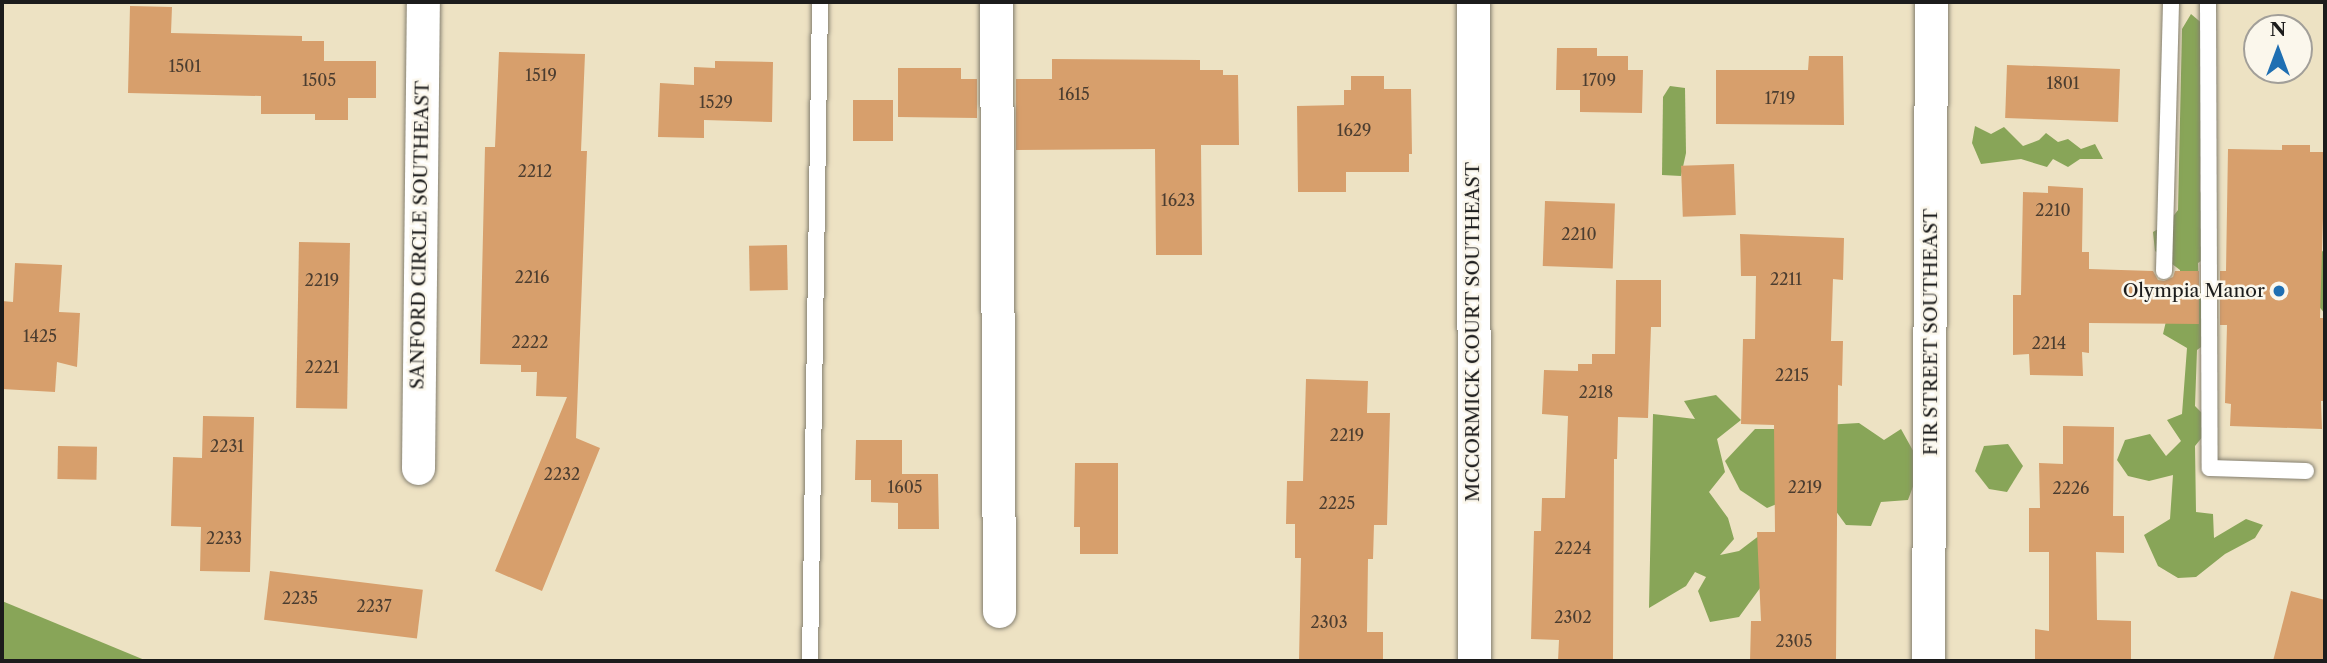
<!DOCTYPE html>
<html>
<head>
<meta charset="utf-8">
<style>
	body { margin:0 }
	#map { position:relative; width:2327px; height:663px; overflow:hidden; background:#ede2c3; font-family:"Libre Caslon Text",serif }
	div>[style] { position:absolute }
	.forest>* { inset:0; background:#88a558 }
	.building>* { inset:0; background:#d79f6c; transform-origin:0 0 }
	.roads { filter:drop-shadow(0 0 2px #847f70) drop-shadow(0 0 2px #847f70) }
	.lane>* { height:16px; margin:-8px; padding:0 8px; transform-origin:8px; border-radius:8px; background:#fff }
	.street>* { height:33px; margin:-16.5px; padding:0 16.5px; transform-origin:16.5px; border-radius:16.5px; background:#fff }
	.dots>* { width:19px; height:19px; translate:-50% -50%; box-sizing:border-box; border:4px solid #fbf7ec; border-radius:50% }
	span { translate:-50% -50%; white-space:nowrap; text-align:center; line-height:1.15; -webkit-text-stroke:5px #fbf7ec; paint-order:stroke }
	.number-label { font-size:16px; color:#4b3d30 }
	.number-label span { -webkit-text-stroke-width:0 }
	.street-label { font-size:19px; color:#1c1c1c }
	.poi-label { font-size:19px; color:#1c1c1c }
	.right { translate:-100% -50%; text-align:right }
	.frame { position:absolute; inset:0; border:4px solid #1c1c1c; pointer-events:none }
	.north { position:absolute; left:2243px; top:14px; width:70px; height:70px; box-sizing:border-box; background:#fbf7ec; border:2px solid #a29f99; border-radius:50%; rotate:0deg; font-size:19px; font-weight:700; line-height:28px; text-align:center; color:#1c1c1c }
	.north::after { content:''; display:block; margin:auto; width:24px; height:32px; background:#1f6fb2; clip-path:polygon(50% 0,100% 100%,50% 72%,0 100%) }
</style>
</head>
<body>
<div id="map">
	<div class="forest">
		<i style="clip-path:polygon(2191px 14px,2204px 25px,2200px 190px,2207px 210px,2207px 257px,2198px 263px,2199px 289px,2204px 298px,2215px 337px,2197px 350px,2195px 406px,2202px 413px,2204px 435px,2195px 446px,2196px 512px,2213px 514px,2214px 538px,2246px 519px,2263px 525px,2255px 538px,2225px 554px,2196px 577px,2178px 578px,2158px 566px,2144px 535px,2170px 519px,2173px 475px,2149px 481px,2128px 476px,2117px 460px,2125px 440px,2150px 434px,2166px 456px,2181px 441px,2167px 420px,2182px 414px,2187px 348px,2163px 334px,2167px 317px,2181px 310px,2180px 270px,2155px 251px,2153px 232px,2168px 223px,2178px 210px,2182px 29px)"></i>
		<i style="clip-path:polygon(1670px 86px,1685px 88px,1686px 153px,1681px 176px,1662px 175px,1663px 97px)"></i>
		<i style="clip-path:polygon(1975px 126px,1991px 134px,2004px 127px,2023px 146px,2039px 140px,2046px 133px,2058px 142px,2068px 139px,2081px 149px,2095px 144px,2103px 159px,2080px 159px,2068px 167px,2053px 159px,2047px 167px,2021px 159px,1981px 164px,1972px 143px)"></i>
		<i style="clip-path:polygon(2325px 248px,2325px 314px,2310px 295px,2317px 258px)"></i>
		<i style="clip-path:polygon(1716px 395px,1741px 420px,1717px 439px,1725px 472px,1709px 492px,1728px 518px,1734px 539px,1720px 555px,1739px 551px,1760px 535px,1771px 573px,1739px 617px,1710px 622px,1698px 591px,1706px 577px,1695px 572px,1686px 586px,1649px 608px,1653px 414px,1695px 419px,1684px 401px)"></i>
		<i style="clip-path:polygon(1859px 423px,1884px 440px,1901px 429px,1921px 465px,1908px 500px,1881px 502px,1871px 526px,1846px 525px,1827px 499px,1824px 425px)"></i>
		<i style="clip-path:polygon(1755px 429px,1790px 429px,1799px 495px,1767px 508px,1740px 490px,1725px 461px)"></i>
		<i style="clip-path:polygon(2008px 444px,2023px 466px,2007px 492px,1989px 489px,1975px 471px,1984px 446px)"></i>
		<i style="clip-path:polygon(2px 601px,147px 661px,2px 661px)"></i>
	</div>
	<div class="building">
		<i style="clip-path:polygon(130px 6px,172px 7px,171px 33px,302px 36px,302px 41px,324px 41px,324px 61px,376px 61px,376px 98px,348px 98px,348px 120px,315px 120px,315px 114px,261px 114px,261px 96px,128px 93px)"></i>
		<i style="clip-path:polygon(1557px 48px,1597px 48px,1597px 56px,1628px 56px,1628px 70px,1643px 70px,1642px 113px,1580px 112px,1580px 90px,1556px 90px)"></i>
		<i style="clip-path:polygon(499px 52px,585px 54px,581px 151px,587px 151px,576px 438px,600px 448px,542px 591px,495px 571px,567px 397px,536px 396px,537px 372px,521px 372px,521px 365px,480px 364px,485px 147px,495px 147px)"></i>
		<i style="clip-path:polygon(1809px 56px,1843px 56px,1844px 125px,1716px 124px,1716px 70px,1808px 70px)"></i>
		<i style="clip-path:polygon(1052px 59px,1200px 60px,1200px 70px,1223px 70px,1223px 75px,1238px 75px,1239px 145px,1201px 145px,1202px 255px,1156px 255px,1155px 149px,1016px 150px,1016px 79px,1052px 79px)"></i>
		<i style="clip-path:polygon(715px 61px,773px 62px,772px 122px,704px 120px,704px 138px,658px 137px,660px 83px,694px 85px,694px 67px,715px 68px)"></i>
		<i style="left:2007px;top:65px;width:113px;height:53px;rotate:2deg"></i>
		<i style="clip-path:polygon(898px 68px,961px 68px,961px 79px,977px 79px,977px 118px,898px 117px)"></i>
		<i style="clip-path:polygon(1351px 76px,1384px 76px,1384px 89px,1411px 89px,1412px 154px,1409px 154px,1409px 172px,1346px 172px,1346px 192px,1298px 192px,1297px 106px,1344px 105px,1344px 90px,1351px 90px)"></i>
		<i style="left:853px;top:100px;width:40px;height:41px"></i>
		<i style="clip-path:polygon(2282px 145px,2310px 145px,2310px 152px,2325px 152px,2320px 318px,2325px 318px,2325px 401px,2321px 401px,2322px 429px,2230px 426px,2231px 404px,2225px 403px,2227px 325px,2220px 325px,2220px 271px,2226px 271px,2228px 149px,2282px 150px)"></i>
		<i style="left:1734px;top:164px;width:51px;height:53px;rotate:88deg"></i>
		<i style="clip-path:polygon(2048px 186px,2083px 188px,2082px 252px,2089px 252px,2089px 269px,2153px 271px,2158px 280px,2164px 281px,2173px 277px,2175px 271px,2199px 271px,2199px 324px,2089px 323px,2089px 353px,2082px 352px,2083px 376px,2030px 375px,2029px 354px,2013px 355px,2013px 295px,2021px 295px,2023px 192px,2048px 193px)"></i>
		<i style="left:1545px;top:201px;width:70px;height:65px;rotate:2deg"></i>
		<i style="clip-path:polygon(1740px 234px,1844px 238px,1843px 280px,1833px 279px,1831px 341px,1843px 341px,1842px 386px,1838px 385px,1836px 661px,1750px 661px,1751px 621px,1761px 621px,1757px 532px,1775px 532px,1774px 425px,1741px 424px,1743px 339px,1755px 339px,1756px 276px,1741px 276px)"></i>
		<i style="left:299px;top:242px;width:51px;height:166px;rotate:1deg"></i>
		<i style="left:787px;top:245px;width:45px;height:38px;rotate:89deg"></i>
		<i style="clip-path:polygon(15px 263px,62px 265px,59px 312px,80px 313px,77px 367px,57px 362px,55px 392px,2px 389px,2px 301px,13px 302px)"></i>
		<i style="clip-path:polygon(1616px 280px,1661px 280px,1661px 327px,1651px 327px,1648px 418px,1618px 417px,1617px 459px,1614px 459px,1613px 661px,1558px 661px,1559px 640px,1531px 639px,1534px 531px,1541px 531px,1542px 498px,1565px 498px,1568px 416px,1542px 414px,1544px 370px,1578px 371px,1578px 364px,1592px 364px,1592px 354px,1615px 354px)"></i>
		<i style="clip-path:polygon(1306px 379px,1368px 381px,1367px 413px,1390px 413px,1387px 525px,1374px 525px,1373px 559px,1368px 559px,1367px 632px,1383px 632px,1383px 661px,1299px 661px,1301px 558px,1295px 558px,1295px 524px,1286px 524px,1287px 481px,1303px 481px)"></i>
		<i style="clip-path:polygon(203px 416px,254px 417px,250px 572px,200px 571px,201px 527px,171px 526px,173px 457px,202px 458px)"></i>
		<i style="clip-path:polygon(2063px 426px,2114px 427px,2113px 516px,2124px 516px,2124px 553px,2096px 552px,2097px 620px,2131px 621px,2131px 661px,2035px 661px,2035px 629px,2049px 631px,2049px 552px,2029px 552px,2029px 508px,2040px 508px,2039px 463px,2063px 464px)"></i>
		<i style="clip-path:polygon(856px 440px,902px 440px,902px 474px,938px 474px,939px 529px,898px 529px,898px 503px,871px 502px,871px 480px,855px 480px)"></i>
		<i style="left:58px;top:446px;width:39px;height:33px;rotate:1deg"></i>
		<i style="clip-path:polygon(1075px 463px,1118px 463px,1118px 554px,1080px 554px,1080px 527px,1074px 527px)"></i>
		<i style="left:270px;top:571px;width:154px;height:49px;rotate:7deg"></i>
		<i style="clip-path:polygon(2291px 591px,2325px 600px,2325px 661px,2273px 661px)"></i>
	</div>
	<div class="roads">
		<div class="lane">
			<i style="left:2208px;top:2px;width:466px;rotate:89.8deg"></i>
			<i style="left:2210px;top:468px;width:96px;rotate:1.8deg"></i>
			<i style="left:2164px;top:271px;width:269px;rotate:-88.5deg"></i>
			<i style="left:810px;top:661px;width:659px;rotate:-89.13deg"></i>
		</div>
		<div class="street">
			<i style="left:996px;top:2px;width:609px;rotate:89.72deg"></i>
			<i style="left:1473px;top:2px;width:659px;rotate:89.91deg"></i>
			<i style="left:418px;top:468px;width:466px;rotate:-89.4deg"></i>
			<i style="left:1928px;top:661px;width:659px;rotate:-89.74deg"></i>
		</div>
	</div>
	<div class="dots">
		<i style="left:2279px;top:291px;background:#1f6fb2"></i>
	</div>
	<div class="number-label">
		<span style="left:185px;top:66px">1501</span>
		<span style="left:541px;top:75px">1519</span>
		<span style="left:319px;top:80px">1505</span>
		<span style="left:1599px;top:80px">1709</span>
		<span style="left:2063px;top:83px">1801</span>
		<span style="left:1074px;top:94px">1615</span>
		<span style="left:1780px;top:98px">1719</span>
		<span style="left:716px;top:102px">1529</span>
		<span style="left:1354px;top:130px">1629</span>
		<span style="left:535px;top:171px">2212</span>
		<span style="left:1178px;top:200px">1623</span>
		<span style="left:2053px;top:210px">2210</span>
		<span style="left:1579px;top:234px">2210</span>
		<span style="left:532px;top:277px">2216</span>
		<span style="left:1786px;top:279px">2211</span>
		<span style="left:322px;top:280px">2219</span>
		<span style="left:40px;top:336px">1425</span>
		<span style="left:530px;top:342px">2222</span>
		<span style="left:2049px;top:343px">2214</span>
		<span style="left:322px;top:367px">2221</span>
		<span style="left:1792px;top:375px">2215</span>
		<span style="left:1596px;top:392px">2218</span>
		<span style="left:1347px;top:435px">2219</span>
		<span style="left:227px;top:446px">2231</span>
		<span style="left:562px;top:474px">2232</span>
		<span style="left:905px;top:487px">1605</span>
		<span style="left:1805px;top:487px">2219</span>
		<span style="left:2071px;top:488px">2226</span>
		<span style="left:1337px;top:503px">2225</span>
		<span style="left:224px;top:538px">2233</span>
		<span style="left:1573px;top:548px">2224</span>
		<span style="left:300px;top:598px">2235</span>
		<span style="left:374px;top:606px">2237</span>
		<span style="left:1573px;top:617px">2302</span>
		<span style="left:1329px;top:622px">2303</span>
		<span style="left:1794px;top:641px">2305</span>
	</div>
	<div class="street-label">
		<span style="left:420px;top:235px;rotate:-89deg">SANFORD CIRCLE SOUTHEAST</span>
		<span style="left:1473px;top:332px;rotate:-90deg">MCCORMICK COURT SOUTHEAST</span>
		<span style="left:1931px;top:332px;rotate:-90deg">FIR STREET SOUTHEAST</span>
	</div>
	<div class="poi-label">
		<span class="right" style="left:2265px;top:291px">Olympia Manor</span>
	</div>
	<div class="frame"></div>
	<div class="north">N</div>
</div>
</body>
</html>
